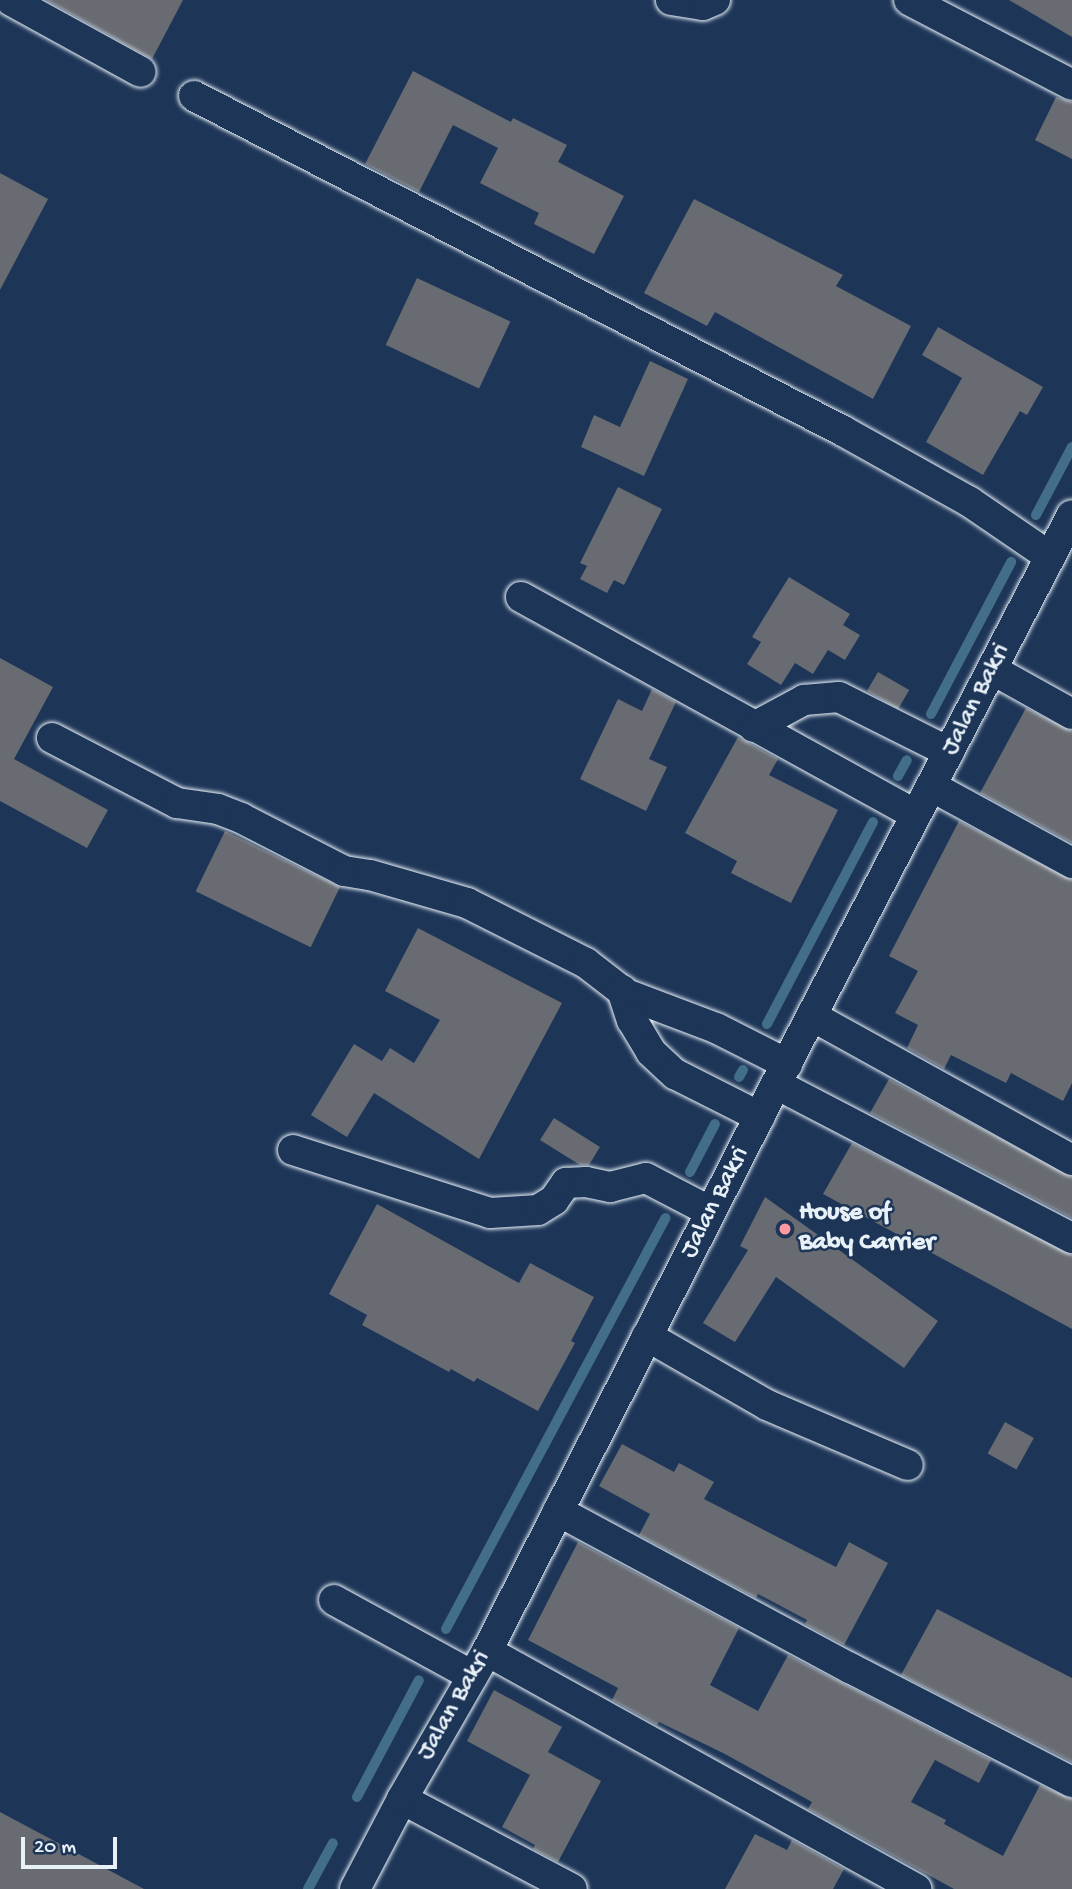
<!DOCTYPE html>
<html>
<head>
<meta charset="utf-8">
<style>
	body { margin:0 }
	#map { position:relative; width:1072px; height:1889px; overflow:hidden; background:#1d3557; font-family:"Gochi Hand",sans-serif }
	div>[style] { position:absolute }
	.stream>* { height:10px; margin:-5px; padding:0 5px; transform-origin:5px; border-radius:5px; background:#436e89 }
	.building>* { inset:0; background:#686b72; transform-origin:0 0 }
	.roads { filter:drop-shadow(0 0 2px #e8f1f8) drop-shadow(0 0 2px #e8f1f8) }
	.street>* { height:30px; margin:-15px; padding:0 15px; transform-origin:15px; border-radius:15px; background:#1d3557 }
	.dots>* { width:19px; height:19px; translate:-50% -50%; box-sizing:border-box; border:4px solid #1d3557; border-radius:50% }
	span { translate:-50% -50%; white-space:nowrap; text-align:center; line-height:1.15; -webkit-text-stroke:5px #1d3557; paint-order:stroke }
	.street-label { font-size:26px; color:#e8f1f8 }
	.poi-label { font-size:26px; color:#e8f1f8; font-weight:700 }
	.left { translate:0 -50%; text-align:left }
	.scale { position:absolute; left:21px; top:1837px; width:96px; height:32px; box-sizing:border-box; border:4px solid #e8f1f8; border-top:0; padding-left:9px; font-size:21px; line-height:24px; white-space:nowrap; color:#e8f1f8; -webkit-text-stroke:5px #1d3557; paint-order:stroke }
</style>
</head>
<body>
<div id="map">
	<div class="stream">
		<i style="left:1036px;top:515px;width:77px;rotate:-62.1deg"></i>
		<i style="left:931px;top:714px;width:172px;rotate:-62.2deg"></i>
		<i style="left:898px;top:776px;width:18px;rotate:-61deg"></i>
		<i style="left:767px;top:1024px;width:228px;rotate:-62.3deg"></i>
		<i style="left:739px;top:1077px;width:8px;rotate:-60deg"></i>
		<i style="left:690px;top:1172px;width:54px;rotate:-62.5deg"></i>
		<i style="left:446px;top:1629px;width:466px;rotate:-61.9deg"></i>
		<i style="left:357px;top:1797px;width:132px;rotate:-62.1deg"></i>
		<i style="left:308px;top:1889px;width:52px;rotate:-61.5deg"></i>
	</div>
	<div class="building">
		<i style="clip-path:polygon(46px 0,183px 0,152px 59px)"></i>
		<i style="clip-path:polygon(1009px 0,1072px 0,1072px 37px)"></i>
		<i style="clip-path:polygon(413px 71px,511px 122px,513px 118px,567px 145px,558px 162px,624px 196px,594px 254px,534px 224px,539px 213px,480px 183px,498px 148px,453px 125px,419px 192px,365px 164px)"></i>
		<i style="clip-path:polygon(1056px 97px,1072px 102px,1072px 159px,1035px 140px)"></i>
		<i style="clip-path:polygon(0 173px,48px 199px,0 290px)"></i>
		<i style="clip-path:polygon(694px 199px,843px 275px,836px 286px,911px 326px,873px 399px,715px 312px,707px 326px,644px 293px)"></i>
		<i style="left:417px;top:278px;width:103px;height:74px;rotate:25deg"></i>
		<i style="clip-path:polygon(938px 327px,1043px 387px,1027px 415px,1020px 411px,983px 475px,926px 442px,962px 378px,922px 355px)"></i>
		<i style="clip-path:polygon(650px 361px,688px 379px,644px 476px,581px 447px,594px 415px,620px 427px)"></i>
		<i style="clip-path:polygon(618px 487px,662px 509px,624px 585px,614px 580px,607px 593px,580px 579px,587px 566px,580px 563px)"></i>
		<i style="clip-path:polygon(789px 577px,850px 614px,843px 625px,860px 635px,845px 660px,828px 650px,813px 674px,795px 663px,781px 685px,747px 664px,761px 642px,752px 637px)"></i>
		<i style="clip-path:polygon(0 658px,53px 687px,14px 759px,108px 810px,87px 848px,0 801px)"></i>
		<i style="left:878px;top:672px;width:36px;height:22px;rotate:30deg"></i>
		<i style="clip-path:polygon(652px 689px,676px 702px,649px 759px,667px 767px,646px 811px,580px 779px,618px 699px,642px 711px)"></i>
		<i style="clip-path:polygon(1026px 708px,1072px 731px,1072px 843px,980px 793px)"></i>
		<i style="clip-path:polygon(738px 737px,778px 759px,769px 775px,838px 810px,791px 903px,731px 873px,737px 861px,685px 833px)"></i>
		<i style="clip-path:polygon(959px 821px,1072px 880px,1072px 1083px,1063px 1101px,1011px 1073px,1006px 1083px,951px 1055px,944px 1069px,907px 1048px,918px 1025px,895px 1013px,918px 971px,889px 956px)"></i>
		<i style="left:225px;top:831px;width:128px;height:67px;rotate:26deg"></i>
		<i style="clip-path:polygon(418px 928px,562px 1003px,479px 1159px,374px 1093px,347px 1137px,311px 1115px,354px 1044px,382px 1061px,390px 1048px,414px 1063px,440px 1020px,385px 991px)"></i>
		<i style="clip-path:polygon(889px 1079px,1072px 1177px,1072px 1218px,870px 1113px)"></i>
		<i style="clip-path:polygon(554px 1118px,600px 1147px,589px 1165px,580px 1165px,540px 1140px)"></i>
		<i style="clip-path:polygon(852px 1143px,1072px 1255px,1072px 1329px,823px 1194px)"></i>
		<i style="clip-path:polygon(765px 1197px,938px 1321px,904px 1368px,776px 1277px,735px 1342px,703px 1323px,748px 1250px,740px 1246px)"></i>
		<i style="clip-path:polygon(377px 1204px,519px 1283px,530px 1263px,594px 1297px,571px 1341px,575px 1343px,538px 1411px,477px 1378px,474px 1382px,451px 1369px,449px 1372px,362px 1325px,367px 1315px,329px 1294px)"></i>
		<i style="left:1005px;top:1422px;width:33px;height:36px;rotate:29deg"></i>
		<i style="clip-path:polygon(622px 1444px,674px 1472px,679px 1463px,714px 1482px,704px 1499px,836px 1567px,849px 1542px,888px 1563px,844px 1645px,805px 1624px,807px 1620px,758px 1594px,756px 1598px,639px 1535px,650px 1514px,599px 1486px)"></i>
		<i style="clip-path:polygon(578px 1542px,739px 1628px,710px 1685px,758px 1711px,788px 1655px,991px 1760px,979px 1783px,935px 1760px,911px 1802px,946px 1820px,944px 1824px,1003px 1856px,1040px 1785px,1072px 1799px,1072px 1889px,954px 1889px,808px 1809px,812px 1802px,723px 1753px,659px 1722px,657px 1725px,612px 1700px,618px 1688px,528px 1640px)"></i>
		<i style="clip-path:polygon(937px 1609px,1072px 1678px,1072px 1762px,901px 1675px)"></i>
		<i style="clip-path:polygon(494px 1690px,562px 1727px,548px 1752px,601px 1781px,558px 1862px,533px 1849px,535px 1845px,502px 1827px,530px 1775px,467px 1741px)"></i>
		<i style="clip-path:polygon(0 1812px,62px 1845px,144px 1889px,0 1889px)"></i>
		<i style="clip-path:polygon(755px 1834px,787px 1850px,792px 1840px,844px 1869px,833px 1889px,725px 1889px)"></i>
	</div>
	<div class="roads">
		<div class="street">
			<i style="left:10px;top:0;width:149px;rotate:28.8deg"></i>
			<i style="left:671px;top:0;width:32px;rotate:9deg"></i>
			<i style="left:703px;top:5px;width:13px;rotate:-23deg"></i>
			<i style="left:909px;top:0;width:184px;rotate:27.5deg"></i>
			<i style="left:194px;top:96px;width:730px;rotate:27.3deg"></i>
			<i style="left:843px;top:431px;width:145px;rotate:29.2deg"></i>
			<i style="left:970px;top:502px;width:96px;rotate:34.4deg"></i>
			<i style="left:521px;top:597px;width:451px;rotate:28.9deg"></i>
			<i style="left:993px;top:670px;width:90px;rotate:29.1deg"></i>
			<i style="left:754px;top:727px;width:57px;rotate:-28.4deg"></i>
			<i style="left:804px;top:700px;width:35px;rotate:-5deg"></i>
			<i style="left:839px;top:697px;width:123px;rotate:26.6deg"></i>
			<i style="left:52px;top:738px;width:141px;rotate:27.5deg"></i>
			<i style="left:177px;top:803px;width:41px;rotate:8.3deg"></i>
			<i style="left:218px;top:809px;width:25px;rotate:21deg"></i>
			<i style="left:241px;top:818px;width:116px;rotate:27.2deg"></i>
			<i style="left:344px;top:871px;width:26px;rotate:9deg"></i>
			<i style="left:370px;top:875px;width:101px;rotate:16.1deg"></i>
			<i style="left:467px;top:903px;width:133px;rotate:26.8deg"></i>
			<i style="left:586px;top:963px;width:51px;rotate:37.8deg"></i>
			<i style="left:626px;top:994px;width:96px;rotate:20.7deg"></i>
			<i style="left:716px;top:1028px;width:80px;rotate:26.9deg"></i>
			<i style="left:931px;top:786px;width:161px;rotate:28.6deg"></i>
			<i style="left:622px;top:990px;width:32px;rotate:72deg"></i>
			<i style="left:632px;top:1020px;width:37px;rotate:59deg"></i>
			<i style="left:651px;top:1052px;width:33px;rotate:43deg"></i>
			<i style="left:675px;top:1074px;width:95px;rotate:26.8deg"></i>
			<i style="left:812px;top:1016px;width:297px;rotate:29deg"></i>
			<i style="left:776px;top:1084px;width:334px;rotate:27.5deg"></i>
			<i style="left:293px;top:1150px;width:207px;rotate:17.7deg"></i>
			<i style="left:490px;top:1213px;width:48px;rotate:-3.6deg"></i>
			<i style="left:538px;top:1210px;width:19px;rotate:-32deg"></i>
			<i style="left:554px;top:1200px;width:21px;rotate:-55deg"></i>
			<i style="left:566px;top:1183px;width:20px;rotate:-3deg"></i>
			<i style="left:586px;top:1182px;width:25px;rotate:12deg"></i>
			<i style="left:610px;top:1187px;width:37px;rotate:-14deg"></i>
			<i style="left:646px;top:1178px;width:73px;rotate:27.6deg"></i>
			<i style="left:647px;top:1336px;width:138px;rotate:29.9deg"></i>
			<i style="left:767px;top:1405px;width:153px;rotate:23.1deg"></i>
			<i style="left:558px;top:1511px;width:332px;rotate:28.3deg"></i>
			<i style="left:850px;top:1668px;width:250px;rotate:27.2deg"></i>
			<i style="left:334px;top:1600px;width:158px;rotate:28.7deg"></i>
			<i style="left:487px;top:1651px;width:491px;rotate:29deg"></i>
			<i style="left:402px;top:1799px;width:192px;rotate:27.9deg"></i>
			<i style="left:355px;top:1889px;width:102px;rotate:-62.4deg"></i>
			<i style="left:402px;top:1799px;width:171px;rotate:-60.1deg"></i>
			<i style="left:487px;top:1651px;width:636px;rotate:-62.99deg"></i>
			<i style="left:776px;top:1084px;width:641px;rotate:-62.52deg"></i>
		</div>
	</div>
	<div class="dots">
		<i style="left:785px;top:1229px;background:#ff9aa2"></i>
	</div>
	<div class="street-label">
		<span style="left:977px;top:700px;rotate:-63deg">Jalan Bakri</span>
		<span style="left:716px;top:1203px;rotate:-63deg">Jalan Bakri</span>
		<span style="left:455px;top:1706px;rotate:-60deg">Jalan Bakri</span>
	</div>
	<div class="poi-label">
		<span class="left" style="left:799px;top:1229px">House of<br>Baby Carrier</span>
	</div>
	<div class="scale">20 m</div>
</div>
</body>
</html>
